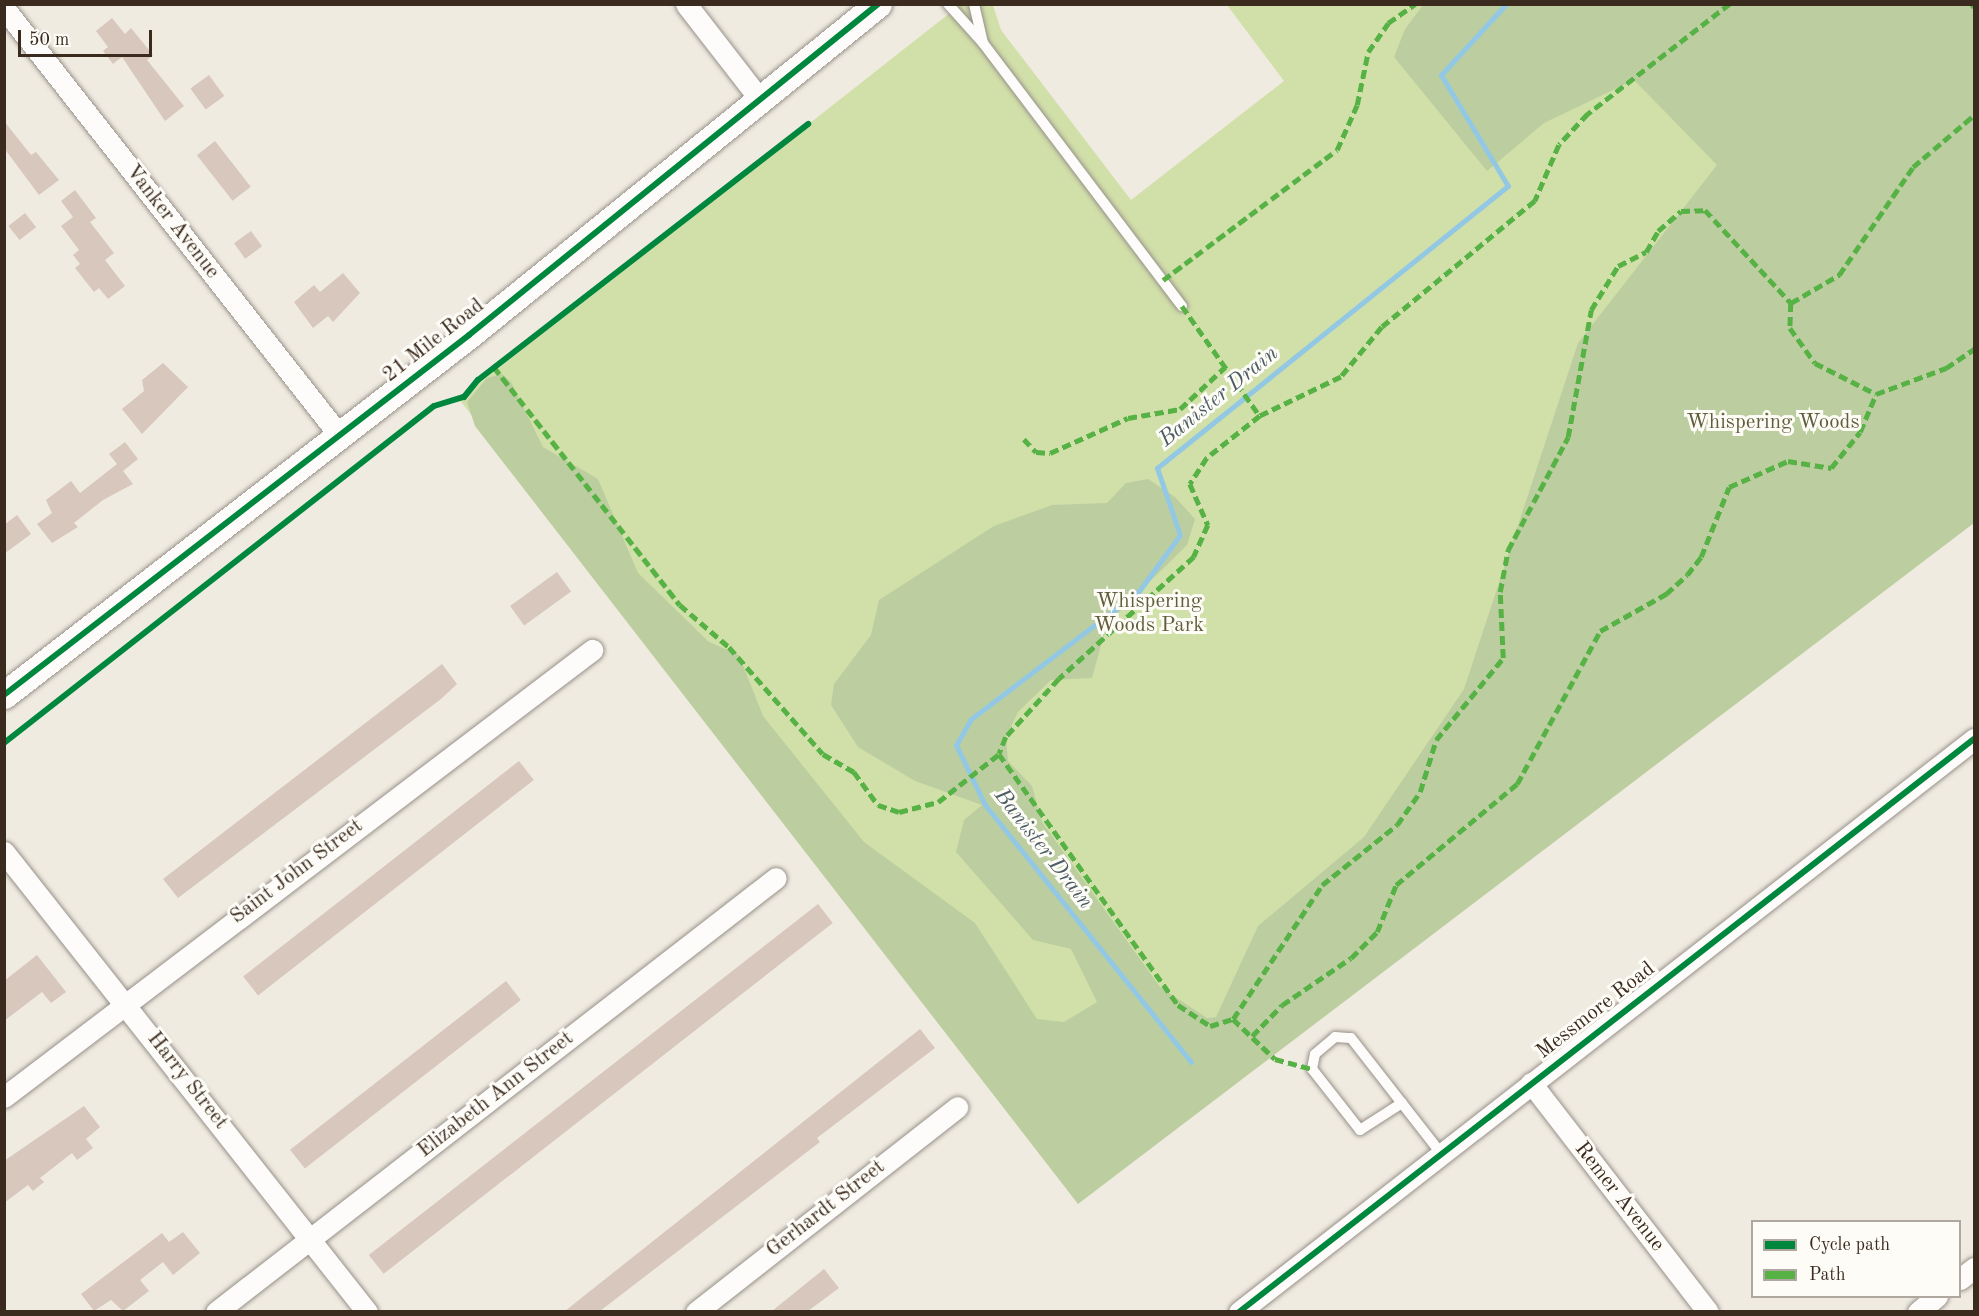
<!DOCTYPE html>
<html>
<head>
<meta charset="utf-8">
<style>
	body { margin:0 }
	#map { position:relative; width:1979px; height:1316px; overflow:hidden; background:#f0ebe1; font-family:"Old Standard TT",serif }
	div>[style] { position:absolute }
	.green>* { inset:0; background:#d1dfa9 }
	.forest>* { inset:0; background:#bccea0 }
	.stream>* { height:5px; margin:-2.5px; padding:0 2.5px; transform-origin:2.5px; border-radius:2.5px; background:#93c8e4 }
	.building>* { inset:0; background:#d8c7bc; transform-origin:0 0 }
	.roads { filter:drop-shadow(0 0 2px #97918a) drop-shadow(0 0 2px #97918a) }
	.service>* { height:10px; margin:-5px; padding:0 5px; transform-origin:5px; border-radius:5px; background:#fdfcfa }
	.minor>* { height:21px; margin:-10.5px; padding:0 10.5px; transform-origin:10.5px; border-radius:10.5px; background:#fdfcfa }
	.tertiary>* { height:27px; margin:-13.5px; padding:0 13.5px; transform-origin:13.5px; border-radius:13.5px; background:#fdfcfa }
	.quiet>* { height:4.5px; margin-top:-2.25px; transform-origin:0; background:repeating-linear-gradient(90deg,#57b245 0 9px,transparent 0 13.5px) }
	.cycleway>* { height:6px; margin:-3px; padding:0 3px; transform-origin:3px; border-radius:3px; background:#00873e }
	span { translate:-50% -50%; white-space:nowrap; text-align:center; line-height:1.15; -webkit-text-stroke:6px #fdfcf7; paint-order:stroke }
	.street-label { font-size:21px; color:#3b2a1e }
	.park-label { font-size:21px; color:#605d3a }
	.water-label { font-size:22px; color:#4c5c64; font-style:italic }
	.frame { position:absolute; inset:0; border:6px solid #3b2a1e; pointer-events:none }
	.legend { position:absolute; left:1751px; top:1220px; width:210px; height:78px; box-sizing:border-box; background:#fdfcf7; border:2px solid #afa8a0; margin:0; padding:8px 10px; list-style:none; font-size:18px; color:#3b2a1e }
	.legend li { display:flex; align-items:center; gap:12px; height:30px }
	.legend b { width:30px; border:2px solid #afa8a0 }
	.scale { position:absolute; left:18px; top:30px; width:134px; height:27px; box-sizing:border-box; border:3px solid #3b2a1e; border-top:0; padding-left:8px; font-size:18px; line-height:21px; white-space:nowrap; color:#3b2a1e; -webkit-text-stroke:4px #fdfcf7; paint-order:stroke }
</style>
</head>
<body>
<div id="map">
	<div class="green">
		<i style="clip-path:polygon(960px 5px,993px 5px,1001px 30px,1131px 200px,1284px 81px,1227px 5px,1974px 5px,1974px 494px,1076px 1192px,459px 399px)"></i>
	</div>
	<div class="forest">
		<i style="clip-path:polygon(1423px 5px,1974px 5px,1974px 523px,1078px 1204px,475px 426px,467px 402px,487px 378px,502px 374px,511px 382px,543px 447px,598px 479px,638px 573px,709px 642px,739px 655px,763px 716px,864px 842px,975px 923px,1037px 1019px,1064px 1022px,1097px 1002px,1071px 949px,1033px 940px,956px 852px,964px 820px,982px 805px,915px 781px,858px 747px,831px 705px,834px 684px,871px 635px,879px 600px,994px 526px,1052px 505px,1107px 503px,1126px 483px,1148px 479px,1175px 497px,1195px 519px,1187px 545px,1107px 624px,1092px 678px,1051px 680px,1018px 712px,1006px 737px,1008px 761px,1032px 786px,1042px 822px,1160px 987px,1207px 1018px,1216px 1017px,1258px 926px,1364px 837px,1464px 689px,1578px 343px,1717px 165px,1634px 80px,1544px 123px,1487px 171px,1394px 57px,1405px 29px)"></i>
	</div>
	<div class="stream">
		<i style="left:1191px;top:1062px;width:329px;rotate:-128.7deg"></i>
		<i style="left:985px;top:805px;width:67px;rotate:-115.8deg"></i>
		<i style="left:956px;top:745px;width:30px;rotate:-60deg"></i>
		<i style="left:971px;top:719px;width:211px;rotate:-37.3deg"></i>
		<i style="left:1139px;top:591px;width:69px;rotate:-53.8deg"></i>
		<i style="left:1180px;top:535px;width:71px;rotate:-108.9deg"></i>
		<i style="left:1157px;top:468px;width:450px;rotate:-38.8deg"></i>
		<i style="left:1508px;top:186px;width:130px;rotate:-121.1deg"></i>
		<i style="left:1441px;top:75px;width:96px;rotate:-47.5deg"></i>
	</div>
	<div class="building">
		<i style="clip-path:polygon(112px 18px,125px 34px,131px 28px,153px 55px,147px 60px,184px 106px,165px 121px,122px 57px,113px 64px,103px 51px,108px 47px,96px 31px)"></i>
		<i style="left:209px;top:75px;width:26px;height:23px;rotate:54deg"></i>
		<i style="clip-path:polygon(4px 121px,31px 155px,36px 152px,59px 180px,39px 195px,4px 148px)"></i>
		<i style="left:215px;top:141px;width:58px;height:23px;rotate:52deg"></i>
		<i style="clip-path:polygon(75px 190px,96px 218px,90px 222px,114px 253px,105px 260px,125px 286px,108px 299px,99px 288px,94px 292px,75px 268px,80px 264px,73px 255px,79px 250px,61px 226px,73px 217px,61px 201px)"></i>
		<i style="left:25px;top:213px;width:18px;height:21px;rotate:52deg"></i>
		<i style="left:251px;top:231px;width:19px;height:21px;rotate:54deg"></i>
		<i style="clip-path:polygon(343px 273px,360px 293px,333px 322px,328px 316px,313px 328px,294px 302px,314px 285px,320px 292px)"></i>
		<i style="clip-path:polygon(163px 363px,188px 387px,142px 434px,122px 409px,144px 391px,142px 380px)"></i>
		<i style="clip-path:polygon(125px 442px,138px 459px,123px 471px,133px 484px,103px 500px,74px 523px,78px 527px,52px 543px,37px 524px,52px 513px,46px 500px,71px 481px,80px 493px,117px 464px,109px 454px)"></i>
		<i style="clip-path:polygon(17px 515px,31px 534px,4px 554px,4px 525px)"></i>
		<i style="left:557px;top:572px;width:24px;height:58px;rotate:54deg"></i>
		<i style="clip-path:polygon(442px 664px,457px 684px,441px 699px,178px 898px,163px 879px)"></i>
		<i style="left:519px;top:761px;width:24px;height:350px;rotate:52deg"></i>
		<i style="left:818px;top:904px;width:24px;height:570px;rotate:52deg"></i>
		<i style="clip-path:polygon(37px 955px,66px 992px,51px 1003px,42px 992px,4px 1021px,4px 981px)"></i>
		<i style="left:506px;top:981px;width:24px;height:274px;rotate:52deg"></i>
		<i style="clip-path:polygon(920px 1029px,935px 1048px,817px 1138px,820px 1142px,600px 1311px,565px 1311px)"></i>
		<i style="clip-path:polygon(84px 1106px,100px 1127px,86px 1139px,93px 1148px,77px 1160px,72px 1153px,40px 1178px,44px 1182px,33px 1191px,28px 1185px,4px 1203px,4px 1161px)"></i>
		<i style="clip-path:polygon(183px 1232px,200px 1253px,173px 1275px,163px 1262px,140px 1280px,149px 1291px,123px 1311px,111px 1300px,94px 1311px,81px 1294px,162px 1233px,169px 1242px)"></i>
		<i style="clip-path:polygon(824px 1269px,839px 1288px,808px 1311px,772px 1311px)"></i>
	</div>
	<div class="roads">
		<div class="service">
			<i style="left:948px;top:4px;width:52px;rotate:48.1deg"></i>
			<i style="left:983px;top:43px;width:40px;rotate:-103deg"></i>
			<i style="left:983px;top:43px;width:330px;rotate:52.9deg"></i>
			<i style="left:1402px;top:1103px;width:50px;rotate:147.3deg"></i>
			<i style="left:1360px;top:1130px;width:78px;rotate:-128.2deg"></i>
			<i style="left:1312px;top:1069px;width:15px;rotate:-79deg"></i>
			<i style="left:1315px;top:1054px;width:26px;rotate:-40deg"></i>
			<i style="left:1335px;top:1037px;width:16px;rotate:4deg"></i>
			<i style="left:1351px;top:1038px;width:146px;rotate:52deg"></i>
		</div>
		<div class="minor">
			<i style="left:686px;top:4px;width:119px;rotate:52.2deg"></i>
			<i style="left:4px;top:8px;width:544px;rotate:51.87deg"></i>
			<i style="left:4px;top:852px;width:586px;rotate:51.72deg"></i>
			<i style="left:1531px;top:1083px;width:289px;rotate:52.3deg"></i>
			<i style="left:4px;top:1097px;width:739px;rotate:-37.24deg"></i>
			<i style="left:1960px;top:1279px;width:18px;rotate:-38deg"></i>
			<i style="left:216px;top:1312px;width:708px;rotate:-37.78deg"></i>
			<i style="left:696px;top:1312px;width:332px;rotate:-38.1deg"></i>
			<i style="left:1239px;top:1312px;width:932px;rotate:-37.94deg"></i>
			<i style="left:1918px;top:1312px;width:25px;rotate:-40deg"></i>
		</div>
		<div class="tertiary">
			<i style="left:4px;top:695px;width:588px;rotate:-37.75deg"></i>
			<i style="left:469px;top:335px;width:526px;rotate:-38.98deg"></i>
		</div>
	</div>
	<div class="quiet">
		<i style="left:1730px;top:4px;width:180px;rotate:142.2deg"></i>
		<i style="left:1588px;top:114px;width:42px;rotate:133.1deg"></i>
		<i style="left:1559px;top:145px;width:61px;rotate:113.2deg"></i>
		<i style="left:1535px;top:201px;width:198px;rotate:140.5deg"></i>
		<i style="left:1382px;top:327px;width:65px;rotate:129.4deg"></i>
		<i style="left:1341px;top:377px;width:90px;rotate:154.3deg"></i>
		<i style="left:1260px;top:416px;width:68px;rotate:141.6deg"></i>
		<i style="left:1207px;top:458px;width:31px;rotate:123deg"></i>
		<i style="left:1190px;top:484px;width:45px;rotate:66.3deg"></i>
		<i style="left:1208px;top:525px;width:35px;rotate:114deg"></i>
		<i style="left:1194px;top:557px;width:182px;rotate:137.9deg"></i>
		<i style="left:1059px;top:679px;width:79px;rotate:132.4deg"></i>
		<i style="left:1006px;top:737px;width:18px;rotate:112deg"></i>
		<i style="left:999px;top:754px;width:308px;rotate:54.5deg"></i>
		<i style="left:1178px;top:1005px;width:38px;rotate:33deg"></i>
		<i style="left:1210px;top:1026px;width:24px;rotate:-17deg"></i>
		<i style="left:1233px;top:1019px;width:161px;rotate:-56.4deg"></i>
		<i style="left:1322px;top:885px;width:96px;rotate:-38.7deg"></i>
		<i style="left:1397px;top:825px;width:40px;rotate:-55.1deg"></i>
		<i style="left:1420px;top:792px;width:54px;rotate:-72.9deg"></i>
		<i style="left:1436px;top:740px;width:106px;rotate:-50.7deg"></i>
		<i style="left:1503px;top:658px;width:66px;rotate:-92.6deg"></i>
		<i style="left:1500px;top:592px;width:43px;rotate:-79.2deg"></i>
		<i style="left:1508px;top:550px;width:128px;rotate:-62deg"></i>
		<i style="left:1568px;top:437px;width:129px;rotate:-79.7deg"></i>
		<i style="left:1591px;top:310px;width:52px;rotate:-58.5deg"></i>
		<i style="left:1618px;top:266px;width:31px;rotate:-27deg"></i>
		<i style="left:1646px;top:252px;width:24px;rotate:-60deg"></i>
		<i style="left:1658px;top:231px;width:30px;rotate:-41deg"></i>
		<i style="left:1681px;top:211px;width:24px;rotate:-2deg"></i>
		<i style="left:1705px;top:210px;width:127px;rotate:47.2deg"></i>
		<i style="left:1791px;top:303px;width:25px;rotate:92deg"></i>
		<i style="left:1790px;top:328px;width:43px;rotate:54.5deg"></i>
		<i style="left:1815px;top:363px;width:68px;rotate:26.9deg"></i>
		<i style="left:1876px;top:394px;width:75px;rotate:-20.4deg"></i>
		<i style="left:1946px;top:368px;width:34px;rotate:-34deg"></i>
		<i style="left:1972px;top:4px;width:4px;rotate:56deg"></i>
		<i style="left:1163px;top:280px;width:217px;rotate:-36.8deg"></i>
		<i style="left:1337px;top:150px;width:49px;rotate:-66deg"></i>
		<i style="left:1357px;top:105px;width:54px;rotate:-78.3deg"></i>
		<i style="left:1368px;top:52px;width:35px;rotate:-55deg"></i>
		<i style="left:1388px;top:23px;width:33px;rotate:-35deg"></i>
		<i style="left:1791px;top:303px;width:56px;rotate:-30.3deg"></i>
		<i style="left:1839px;top:275px;width:131px;rotate:-55.6deg"></i>
		<i style="left:1913px;top:167px;width:80px;rotate:-40.4deg"></i>
		<i style="left:1182px;top:306px;width:135px;rotate:54.7deg"></i>
		<i style="left:494px;top:367px;width:302px;rotate:52deg"></i>
		<i style="left:680px;top:605px;width:65px;rotate:40.6deg"></i>
		<i style="left:729px;top:647px;width:142px;rotate:48.7deg"></i>
		<i style="left:823px;top:754px;width:36px;rotate:30deg"></i>
		<i style="left:854px;top:772px;width:41px;rotate:54deg"></i>
		<i style="left:878px;top:805px;width:22px;rotate:18deg"></i>
		<i style="left:899px;top:812px;width:40px;rotate:-14.4deg"></i>
		<i style="left:938px;top:802px;width:78px;rotate:-38.2deg"></i>
		<i style="left:1024px;top:439px;width:18px;rotate:47deg"></i>
		<i style="left:1036px;top:452px;width:14px;rotate:4deg"></i>
		<i style="left:1050px;top:453px;width:85px;rotate:-24.2deg"></i>
		<i style="left:1128px;top:418px;width:53px;rotate:-9.8deg"></i>
		<i style="left:1180px;top:409px;width:62px;rotate:-43deg"></i>
		<i style="left:1233px;top:1019px;width:58px;rotate:43.6deg"></i>
		<i style="left:1275px;top:1059px;width:38px;rotate:15deg"></i>
		<i style="left:1252px;top:1036px;width:43px;rotate:-45.9deg"></i>
		<i style="left:1282px;top:1005px;width:83px;rotate:-34.3deg"></i>
		<i style="left:1351px;top:958px;width:37px;rotate:-45deg"></i>
		<i style="left:1377px;top:932px;width:51px;rotate:-68deg"></i>
		<i style="left:1396px;top:885px;width:158px;rotate:-39.9deg"></i>
		<i style="left:1517px;top:784px;width:174px;rotate:-61.5deg"></i>
		<i style="left:1600px;top:631px;width:76px;rotate:-29.3deg"></i>
		<i style="left:1666px;top:594px;width:28px;rotate:-42deg"></i>
		<i style="left:1687px;top:575px;width:23px;rotate:-52deg"></i>
		<i style="left:1701px;top:557px;width:75px;rotate:-68.2deg"></i>
		<i style="left:1729px;top:487px;width:64px;rotate:-23.8deg"></i>
		<i style="left:1788px;top:461px;width:44px;rotate:9.2deg"></i>
		<i style="left:1831px;top:468px;width:46px;rotate:-51.1deg"></i>
		<i style="left:1860px;top:432px;width:41px;rotate:-67.2deg"></i>
	</div>
	<div class="cycleway">
		<i style="left:4px;top:695px;width:588px;rotate:-37.75deg"></i>
		<i style="left:469px;top:335px;width:526px;rotate:-38.98deg"></i>
		<i style="left:4px;top:743px;width:546px;rotate:-38.09deg"></i>
		<i style="left:434px;top:406px;width:31px;rotate:-17deg"></i>
		<i style="left:464px;top:397px;width:22px;rotate:-51deg"></i>
		<i style="left:478px;top:380px;width:418px;rotate:-37.8deg"></i>
		<i style="left:1239px;top:1312px;width:932px;rotate:-37.94deg"></i>
	</div>
	<div class="street-label">
		<span style="left:172px;top:222px;rotate:52deg">Vanker Avenue</span>
		<span style="left:434px;top:341px;rotate:-38deg">21 Mile Road</span>
		<span style="left:297px;top:872px;rotate:-37deg">Saint John Street</span>
		<span style="left:1596px;top:1011px;rotate:-38deg">Messmore Road</span>
		<span style="left:187px;top:1081px;rotate:52deg">Harry Street</span>
		<span style="left:496px;top:1095px;rotate:-38deg">Elizabeth Ann Street</span>
		<span style="left:1619px;top:1197px;rotate:52deg">Remer Avenue</span>
		<span style="left:826px;top:1209px;rotate:-38deg">Gerhardt Street</span>
	</div>
	<div class="park-label">
		<span style="left:1773px;top:423px">Whispering Woods</span>
		<span style="left:1149px;top:614px">Whispering<br>Woods Park</span>
	</div>
	<div class="water-label">
		<span style="left:1219px;top:397px;rotate:-39deg">Banister Drain</span>
		<span style="left:1043px;top:849px;rotate:52deg">Banister Drain</span>
	</div>
	<div class="frame"></div>
	<ul class="legend">
	<li><b style="height:8px;background:#00873e"></b>Cycle path</li>
	<li><b style="height:8px;background:#57b245"></b>Path</li>
	</ul>
	<div class="scale">50 m</div>
</div>
</body>
</html>
